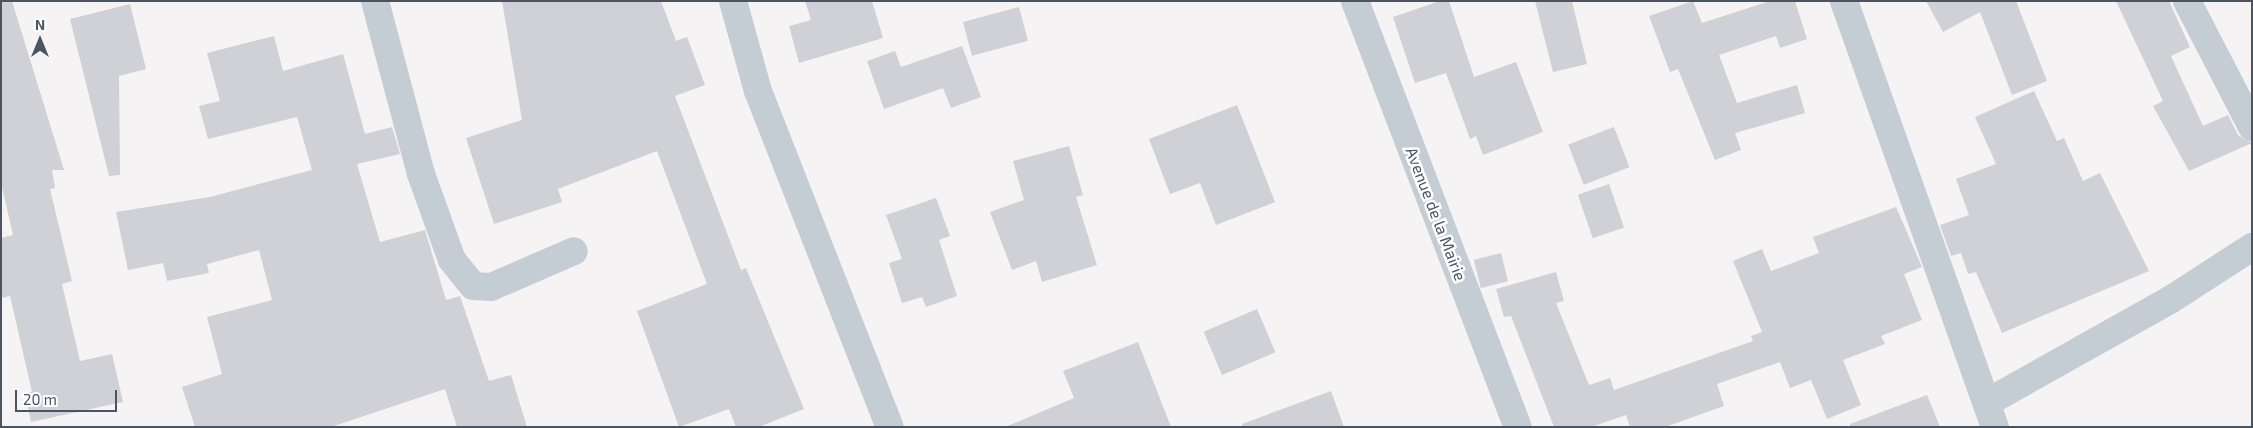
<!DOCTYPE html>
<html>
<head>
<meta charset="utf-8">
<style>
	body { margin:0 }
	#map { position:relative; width:2253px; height:428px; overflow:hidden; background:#f5f3f3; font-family:"Exo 2",sans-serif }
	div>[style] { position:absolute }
	.building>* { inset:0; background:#cfd1d7; transform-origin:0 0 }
	.street>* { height:28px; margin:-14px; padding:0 14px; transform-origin:14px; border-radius:14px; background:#c4ccd4 }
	span { translate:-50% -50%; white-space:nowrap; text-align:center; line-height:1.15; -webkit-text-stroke:5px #fff; paint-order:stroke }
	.street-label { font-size:16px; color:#4a5561 }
	.frame { position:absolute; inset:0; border:2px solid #4a5561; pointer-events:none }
	.north { position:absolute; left:15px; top:15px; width:50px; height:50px; -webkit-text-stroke:4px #fff; paint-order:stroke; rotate:0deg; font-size:14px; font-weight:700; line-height:20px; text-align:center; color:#4a5561 }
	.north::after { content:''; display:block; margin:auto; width:18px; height:22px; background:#4a5561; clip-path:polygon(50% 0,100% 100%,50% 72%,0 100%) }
	.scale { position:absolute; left:15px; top:390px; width:102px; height:22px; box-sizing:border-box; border:2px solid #4a5561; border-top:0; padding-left:6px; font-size:15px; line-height:18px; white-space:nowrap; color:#4a5561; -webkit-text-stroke:4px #fff; paint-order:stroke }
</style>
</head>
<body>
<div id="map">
	<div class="building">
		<i style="clip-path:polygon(1px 1px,12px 1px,64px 170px,52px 170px,55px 188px,50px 189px,72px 281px,62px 284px,80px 361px,112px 354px,123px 402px,31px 422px,25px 393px,32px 392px,10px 296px,1px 298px,1px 238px,13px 235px,1px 183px)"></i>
		<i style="clip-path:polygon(502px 1px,661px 1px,676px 41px,687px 37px,705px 85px,675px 96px,741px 270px,746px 268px,804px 409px,759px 427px,736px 427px,729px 409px,679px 427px,637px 311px,707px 284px,657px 151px,558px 189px,562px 202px,494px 224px,466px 138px,522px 120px)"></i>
		<i style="clip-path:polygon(805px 1px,872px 1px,883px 38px,799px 63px,789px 26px,811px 20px)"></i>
		<i style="clip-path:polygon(1440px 1px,1449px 1px,1474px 77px,1516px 62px,1543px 132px,1483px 155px,1476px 136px,1470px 139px,1446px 73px,1415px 83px,1393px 17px)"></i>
		<i style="clip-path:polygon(1535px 1px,1572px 1px,1587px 64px,1553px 72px)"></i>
		<i style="clip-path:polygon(1693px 1px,1702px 23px,1770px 1px,1795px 1px,1807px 39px,1780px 48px,1776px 36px,1719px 55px,1737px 103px,1797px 85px,1805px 113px,1735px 133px,1741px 150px,1715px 160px,1678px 69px,1670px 72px,1649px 16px)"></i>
		<i style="clip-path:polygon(1926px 1px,2016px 1px,2047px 81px,2012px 95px,1980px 12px,1943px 32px)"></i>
		<i style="clip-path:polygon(2116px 1px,2169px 1px,2190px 47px,2171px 56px,2203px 126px,2228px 115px,2238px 135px,2252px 143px,2189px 171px,2153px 106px,2163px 101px)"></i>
		<i style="clip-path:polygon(130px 4px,146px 69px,119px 76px,120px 175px,109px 176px,70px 19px)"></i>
		<i style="left:1019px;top:7px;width:35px;height:58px;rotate:75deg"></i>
		<i style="clip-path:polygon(274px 36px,283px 71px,343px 54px,365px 134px,392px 127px,400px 154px,357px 164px,380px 242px,425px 230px,446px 300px,460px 296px,489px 381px,511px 375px,527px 427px,457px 427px,445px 389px,331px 427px,195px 427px,182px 387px,222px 374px,207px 317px,272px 300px,259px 250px,207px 264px,209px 273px,167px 281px,163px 263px,128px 270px,116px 212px,210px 197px,312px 170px,297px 117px,208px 139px,199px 106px,220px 101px,207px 53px)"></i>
		<i style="clip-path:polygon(962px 46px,981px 97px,951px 108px,943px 88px,884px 109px,867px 61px,895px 51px,901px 67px)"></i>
		<i style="clip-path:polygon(2034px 91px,2057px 141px,2064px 138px,2083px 181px,2100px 173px,2149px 271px,2002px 333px,1976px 272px,1968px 274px,1961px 253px,1951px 256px,1940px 225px,1969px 215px,1956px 179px,1996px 164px,1975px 117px)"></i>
		<i style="clip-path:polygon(1237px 105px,1275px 202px,1216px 225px,1200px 183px,1170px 194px,1149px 139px)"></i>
		<i style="left:1614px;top:127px;width:43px;height:49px;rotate:69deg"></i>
		<i style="clip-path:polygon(1069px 146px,1083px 195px,1076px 197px,1097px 265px,1042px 282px,1036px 261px,1012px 270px,990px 212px,1024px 200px,1013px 161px)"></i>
		<i style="left:1609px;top:184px;width:46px;height:33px;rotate:71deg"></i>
		<i style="clip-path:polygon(936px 198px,950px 236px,939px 240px,957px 296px,926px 307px,922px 297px,902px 303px,889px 263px,902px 259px,886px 215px)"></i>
		<i style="clip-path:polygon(1896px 207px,1922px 267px,1904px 274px,1922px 320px,1881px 336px,1885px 344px,1843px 360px,1861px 405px,1827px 419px,1811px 380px,1790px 388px,1780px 362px,1717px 384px,1724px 406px,1665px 427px,1630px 427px,1626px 415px,1591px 427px,1554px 427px,1511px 316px,1504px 317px,1496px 289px,1556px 272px,1564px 301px,1556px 303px,1589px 385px,1610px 378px,1614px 390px,1753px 341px,1751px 336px,1762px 332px,1733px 261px,1762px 249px,1771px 271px,1819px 253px,1813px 237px)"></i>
		<i style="left:1501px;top:253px;width:29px;height:28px;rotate:76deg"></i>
		<i style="left:1257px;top:309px;width:47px;height:58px;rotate:67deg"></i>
		<i style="clip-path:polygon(1138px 342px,1171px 427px,1005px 427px,1074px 398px,1063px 371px)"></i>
		<i style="clip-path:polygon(1331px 391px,1344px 427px,1243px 427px,1242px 424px)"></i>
		<i style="clip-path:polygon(1927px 395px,1940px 427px,1850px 427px,1850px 424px)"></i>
	</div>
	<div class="street">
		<i style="left:375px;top:1px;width:179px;rotate:75.1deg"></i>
		<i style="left:421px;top:174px;width:91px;rotate:70.2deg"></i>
		<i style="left:452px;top:260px;width:33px;rotate:51deg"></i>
		<i style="left:473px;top:286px;width:18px;rotate:3deg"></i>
		<i style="left:491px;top:287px;width:90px;rotate:-23.4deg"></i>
		<i style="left:733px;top:1px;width:93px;rotate:74.5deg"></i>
		<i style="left:758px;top:91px;width:361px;rotate:68.6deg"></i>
		<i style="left:1355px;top:1px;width:456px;rotate:69.1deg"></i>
		<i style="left:1844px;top:1px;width:452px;rotate:70.5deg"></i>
		<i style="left:2187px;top:1px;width:142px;rotate:62.7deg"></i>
		<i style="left:1988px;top:402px;width:209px;rotate:-29.3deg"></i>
		<i style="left:2170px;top:300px;width:98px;rotate:-32.9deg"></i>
	</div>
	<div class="street-label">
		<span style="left:1436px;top:214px;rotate:69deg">Avenue de la Mairie</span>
	</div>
	<div class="frame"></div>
	<div class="north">N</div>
	<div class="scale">20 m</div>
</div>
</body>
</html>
